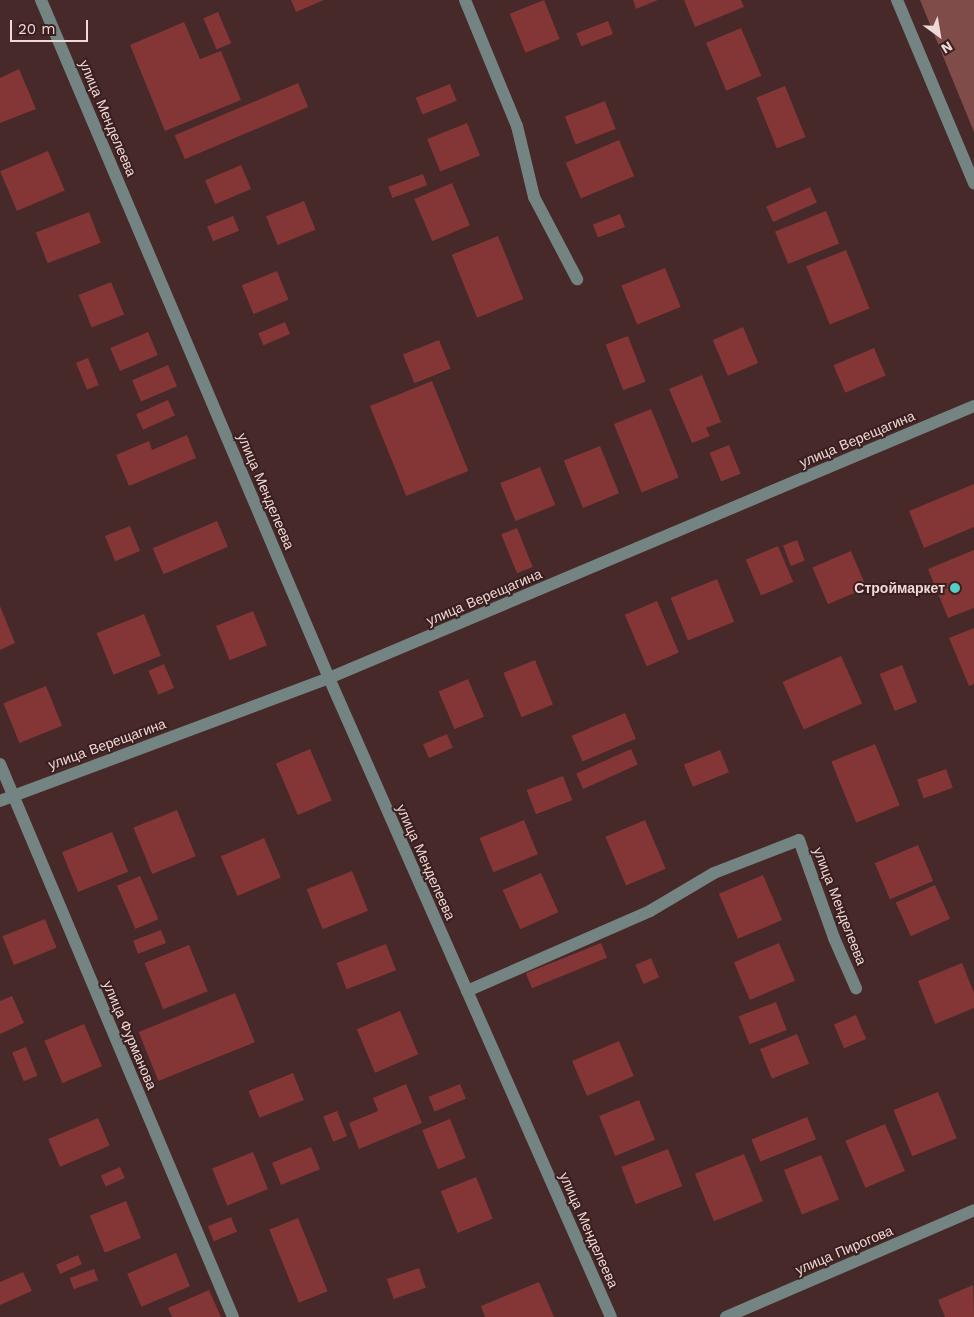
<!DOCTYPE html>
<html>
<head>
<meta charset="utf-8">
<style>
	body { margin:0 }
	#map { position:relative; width:974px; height:1317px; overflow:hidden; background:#462928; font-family:"Work Sans",sans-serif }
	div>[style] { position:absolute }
	.green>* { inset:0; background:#7f4c4a }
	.building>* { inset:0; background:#843535; transform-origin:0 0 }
	.minor>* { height:12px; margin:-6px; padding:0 6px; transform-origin:6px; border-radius:6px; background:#738482 }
	.dots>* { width:14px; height:14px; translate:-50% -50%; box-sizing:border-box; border:2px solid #3b1f1e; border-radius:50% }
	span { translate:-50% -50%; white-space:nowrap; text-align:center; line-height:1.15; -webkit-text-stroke:4px #3b1f1e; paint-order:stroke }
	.street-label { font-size:14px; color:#edd9d8 }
	.poi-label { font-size:14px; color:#edd9d8; font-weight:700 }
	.right { translate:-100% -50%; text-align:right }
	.north { position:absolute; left:914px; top:10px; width:50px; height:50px; -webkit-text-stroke:4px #3b1f1e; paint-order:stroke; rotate:148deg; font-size:14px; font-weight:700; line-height:20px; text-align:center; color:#edd9d8 }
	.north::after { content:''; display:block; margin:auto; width:18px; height:22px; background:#edd9d8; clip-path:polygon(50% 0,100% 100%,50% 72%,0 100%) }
	.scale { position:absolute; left:10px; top:20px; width:78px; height:22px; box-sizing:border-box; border:2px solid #edd9d8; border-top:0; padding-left:6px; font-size:15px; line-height:18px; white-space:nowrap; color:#edd9d8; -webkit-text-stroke:4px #3b1f1e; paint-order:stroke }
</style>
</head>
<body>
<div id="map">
	<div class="green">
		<i style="clip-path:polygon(920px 0,974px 0,974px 132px)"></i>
	</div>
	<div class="building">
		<i style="clip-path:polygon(291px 0,324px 0,296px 12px)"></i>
		<i style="left:544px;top:0;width:42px;height:37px;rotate:68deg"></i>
		<i style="clip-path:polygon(633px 0,658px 0,636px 9px)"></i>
		<i style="clip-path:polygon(684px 0,741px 0,744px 7px,695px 27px)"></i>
		<i style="left:218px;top:12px;width:34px;height:16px;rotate:67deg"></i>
		<i style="left:608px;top:21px;width:14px;height:34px;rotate:69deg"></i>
		<i style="clip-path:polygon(184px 22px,200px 59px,221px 51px,241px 100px,165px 131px,130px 45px)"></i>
		<i style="left:741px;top:28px;width:52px;height:38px;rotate:67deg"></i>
		<i style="clip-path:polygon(19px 69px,36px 109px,0 123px,0 78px)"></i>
		<i style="left:298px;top:83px;width:26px;height:134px;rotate:67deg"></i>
		<i style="left:450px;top:84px;width:18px;height:37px;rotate:68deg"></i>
		<i style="left:785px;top:86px;width:55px;height:31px;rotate:68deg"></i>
		<i style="left:605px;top:101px;width:30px;height:43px;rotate:69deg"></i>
		<i style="left:467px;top:123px;width:35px;height:43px;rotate:68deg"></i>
		<i style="left:619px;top:140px;width:39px;height:58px;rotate:67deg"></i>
		<i style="left:48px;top:151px;width:43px;height:52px;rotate:67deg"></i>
		<i style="left:241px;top:165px;width:26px;height:39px;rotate:67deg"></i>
		<i style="left:423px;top:174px;width:12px;height:37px;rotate:70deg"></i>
		<i style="left:452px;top:183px;width:46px;height:41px;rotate:67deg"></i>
		<i style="left:810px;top:187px;width:17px;height:48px;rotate:66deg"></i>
		<i style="left:304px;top:201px;width:31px;height:41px;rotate:68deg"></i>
		<i style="left:826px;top:211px;width:35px;height:55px;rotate:68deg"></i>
		<i style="left:89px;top:212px;width:33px;height:57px;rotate:69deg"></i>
		<i style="left:620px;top:214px;width:14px;height:29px;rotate:69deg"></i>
		<i style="left:233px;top:216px;width:16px;height:28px;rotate:68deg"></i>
		<i style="left:498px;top:236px;width:68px;height:50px;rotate:68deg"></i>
		<i style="left:846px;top:250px;width:63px;height:43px;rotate:68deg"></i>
		<i style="left:665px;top:268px;width:42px;height:47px;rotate:68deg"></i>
		<i style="left:277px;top:271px;width:31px;height:38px;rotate:68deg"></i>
		<i style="left:111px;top:282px;width:35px;height:35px;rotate:68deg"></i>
		<i style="left:285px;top:322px;width:13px;height:29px;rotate:67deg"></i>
		<i style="left:743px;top:327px;width:39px;height:33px;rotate:67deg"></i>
		<i style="left:148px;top:332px;width:25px;height:41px;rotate:67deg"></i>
		<i style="left:628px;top:336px;width:49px;height:24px;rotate:69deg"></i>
		<i style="left:439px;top:340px;width:31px;height:39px;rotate:68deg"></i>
		<i style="left:874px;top:348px;width:30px;height:44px;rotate:67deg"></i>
		<i style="left:88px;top:358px;width:29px;height:13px;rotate:68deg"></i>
		<i style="left:168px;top:365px;width:23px;height:39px;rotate:67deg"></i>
		<i style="clip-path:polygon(702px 375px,721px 422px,706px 428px,710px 436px,692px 443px,669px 389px)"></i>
		<i style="left:432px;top:381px;width:97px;height:67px;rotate:68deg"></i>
		<i style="left:168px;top:400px;width:17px;height:35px;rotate:66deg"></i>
		<i style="left:651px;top:409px;width:74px;height:40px;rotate:68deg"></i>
		<i style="clip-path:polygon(187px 435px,196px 458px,129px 486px,116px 455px,149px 441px,152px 450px)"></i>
		<i style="left:729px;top:445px;width:31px;height:21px;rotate:68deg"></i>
		<i style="left:600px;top:446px;width:51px;height:39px;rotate:68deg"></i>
		<i style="left:540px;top:467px;width:41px;height:43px;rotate:68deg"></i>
		<i style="clip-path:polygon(974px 484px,974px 527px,924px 548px,909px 511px)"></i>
		<i style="left:217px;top:521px;width:28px;height:70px;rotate:67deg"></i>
		<i style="left:130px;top:526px;width:27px;height:27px;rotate:68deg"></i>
		<i style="left:517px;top:528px;width:42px;height:17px;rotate:68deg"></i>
		<i style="left:797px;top:540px;width:22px;height:15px;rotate:69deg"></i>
		<i style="left:778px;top:546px;width:39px;height:35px;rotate:67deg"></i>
		<i style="clip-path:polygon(974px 550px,974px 608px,948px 618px,928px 569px)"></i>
		<i style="left:851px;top:551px;width:40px;height:42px;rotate:67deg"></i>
		<i style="left:717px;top:579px;width:46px;height:50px;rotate:68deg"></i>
		<i style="left:657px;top:601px;width:56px;height:35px;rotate:67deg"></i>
		<i style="clip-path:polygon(0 606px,15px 643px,0 650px)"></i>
		<i style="left:253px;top:611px;width:37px;height:40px;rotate:68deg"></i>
		<i style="left:144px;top:614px;width:45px;height:51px;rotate:68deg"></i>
		<i style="clip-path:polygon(974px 628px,974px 684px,969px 686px,949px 638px)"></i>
		<i style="left:841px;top:656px;width:52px;height:64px;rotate:66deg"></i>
		<i style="left:535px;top:660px;width:48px;height:34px;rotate:68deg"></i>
		<i style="left:164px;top:664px;width:26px;height:17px;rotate:67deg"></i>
		<i style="left:902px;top:665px;width:40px;height:24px;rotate:68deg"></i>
		<i style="left:468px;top:679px;width:41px;height:32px;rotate:67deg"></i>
		<i style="left:46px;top:686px;width:43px;height:46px;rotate:68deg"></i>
		<i style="left:625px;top:713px;width:28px;height:58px;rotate:67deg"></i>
		<i style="left:447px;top:734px;width:15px;height:26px;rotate:67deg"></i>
		<i style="left:875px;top:744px;width:66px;height:47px;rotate:68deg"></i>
		<i style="left:310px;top:749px;width:56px;height:37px;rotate:67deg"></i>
		<i style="left:631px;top:749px;width:17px;height:60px;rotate:66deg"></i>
		<i style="left:720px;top:750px;width:24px;height:39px;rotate:68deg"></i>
		<i style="left:946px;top:769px;width:20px;height:31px;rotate:70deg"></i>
		<i style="left:563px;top:776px;width:26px;height:39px;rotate:69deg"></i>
		<i style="left:177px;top:810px;width:50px;height:47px;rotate:68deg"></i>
		<i style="left:524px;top:820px;width:37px;height:48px;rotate:68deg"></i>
		<i style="left:645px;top:820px;width:53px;height:43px;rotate:67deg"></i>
		<i style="left:112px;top:832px;width:43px;height:54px;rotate:68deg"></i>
		<i style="left:264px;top:838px;width:43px;height:47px;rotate:67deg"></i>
		<i style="left:918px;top:845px;width:39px;height:47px;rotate:67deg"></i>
		<i style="left:352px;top:871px;width:43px;height:49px;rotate:68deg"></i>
		<i style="left:541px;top:873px;width:43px;height:42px;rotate:66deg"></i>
		<i style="left:763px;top:875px;width:49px;height:48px;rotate:67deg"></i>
		<i style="left:140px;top:876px;width:47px;height:25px;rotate:67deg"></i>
		<i style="left:935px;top:885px;width:37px;height:43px;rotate:66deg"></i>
		<i style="left:45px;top:919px;width:31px;height:46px;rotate:68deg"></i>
		<i style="left:161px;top:930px;width:14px;height:30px;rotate:69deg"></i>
		<i style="left:601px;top:943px;width:16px;height:81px;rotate:68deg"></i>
		<i style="left:779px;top:943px;width:41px;height:49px;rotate:67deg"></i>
		<i style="left:386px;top:944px;width:28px;height:53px;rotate:69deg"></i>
		<i style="left:189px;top:945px;width:50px;height:48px;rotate:68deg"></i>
		<i style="left:651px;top:958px;width:21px;height:17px;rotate:67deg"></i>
		<i style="clip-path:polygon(962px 963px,974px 993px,974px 1008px,935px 1024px,918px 981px)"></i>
		<i style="left:235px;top:993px;width:53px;height:104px;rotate:68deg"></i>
		<i style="clip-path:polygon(12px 996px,24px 1023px,0 1034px,0 1001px)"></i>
		<i style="left:776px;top:1002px;width:30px;height:40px;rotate:69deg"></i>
		<i style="left:400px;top:1011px;width:47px;height:47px;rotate:67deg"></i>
		<i style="left:856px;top:1015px;width:26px;height:24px;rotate:67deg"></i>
		<i style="left:84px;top:1024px;width:46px;height:43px;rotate:67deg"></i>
		<i style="left:797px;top:1034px;width:32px;height:40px;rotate:68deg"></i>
		<i style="left:619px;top:1041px;width:38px;height:51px;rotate:67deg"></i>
		<i style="left:26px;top:1047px;width:31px;height:15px;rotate:68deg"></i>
		<i style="left:293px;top:1073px;width:29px;height:48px;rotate:68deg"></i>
		<i style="clip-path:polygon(406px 1084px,422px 1123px,359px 1149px,349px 1123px,378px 1111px,373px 1098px)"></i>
		<i style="left:460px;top:1084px;width:16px;height:34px;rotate:68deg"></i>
		<i style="left:938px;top:1092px;width:50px;height:48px;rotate:68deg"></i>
		<i style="left:639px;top:1100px;width:43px;height:43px;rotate:68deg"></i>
		<i style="left:337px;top:1111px;width:27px;height:15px;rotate:68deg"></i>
		<i style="left:807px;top:1117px;width:24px;height:60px;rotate:68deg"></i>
		<i style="left:98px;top:1118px;width:30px;height:54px;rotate:67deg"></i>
		<i style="left:450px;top:1119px;width:42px;height:30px;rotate:68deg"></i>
		<i style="left:885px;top:1124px;width:51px;height:43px;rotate:67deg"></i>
		<i style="left:311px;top:1147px;width:24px;height:42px;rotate:68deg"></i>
		<i style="left:668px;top:1149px;width:40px;height:50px;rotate:69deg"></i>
		<i style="left:253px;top:1152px;width:40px;height:44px;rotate:68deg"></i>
		<i style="left:744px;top:1154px;width:51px;height:53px;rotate:68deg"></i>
		<i style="left:821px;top:1155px;width:48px;height:40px;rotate:68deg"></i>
		<i style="left:120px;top:1167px;width:12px;height:21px;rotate:66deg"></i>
		<i style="left:476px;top:1177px;width:45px;height:38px;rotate:68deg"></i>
		<i style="left:126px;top:1201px;width:40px;height:39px;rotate:68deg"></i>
		<i style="left:231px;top:1217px;width:16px;height:25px;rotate:68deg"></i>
		<i style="left:298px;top:1218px;width:79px;height:31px;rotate:68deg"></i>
		<i style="left:176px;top:1253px;width:36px;height:53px;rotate:67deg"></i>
		<i style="left:78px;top:1255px;width:10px;height:24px;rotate:66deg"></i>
		<i style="left:419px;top:1268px;width:21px;height:34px;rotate:71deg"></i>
		<i style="left:94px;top:1269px;width:12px;height:26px;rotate:70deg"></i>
		<i style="clip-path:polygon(23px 1272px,32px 1291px,0 1305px,0 1282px)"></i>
		<i style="clip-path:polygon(539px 1282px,554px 1317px,485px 1317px,481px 1306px)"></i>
		<i style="clip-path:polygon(973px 1285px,974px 1317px,945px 1317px,938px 1300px)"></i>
		<i style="clip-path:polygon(209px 1290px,221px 1317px,172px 1317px,168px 1308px)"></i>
	</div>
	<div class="minor">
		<i style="left:41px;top:0;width:737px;rotate:66.99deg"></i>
		<i style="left:329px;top:678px;width:698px;rotate:66.19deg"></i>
		<i style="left:465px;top:0;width:136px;rotate:67.6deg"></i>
		<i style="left:517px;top:126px;width:73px;rotate:76.5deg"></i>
		<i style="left:534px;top:197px;width:93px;rotate:62.3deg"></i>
		<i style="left:897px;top:0;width:199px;rotate:67.2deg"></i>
		<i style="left:0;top:764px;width:600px;rotate:67.15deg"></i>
		<i style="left:0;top:801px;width:351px;rotate:-20.5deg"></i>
		<i style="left:329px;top:678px;width:700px;rotate:-22.87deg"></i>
		<i style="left:467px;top:991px;width:200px;rotate:-23.6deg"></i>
		<i style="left:650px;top:911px;width:74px;rotate:-30.7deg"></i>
		<i style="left:714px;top:873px;width:91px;rotate:-21.2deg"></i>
		<i style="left:799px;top:840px;width:104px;rotate:70.3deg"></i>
		<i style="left:834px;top:938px;width:55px;rotate:66.3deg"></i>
		<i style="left:726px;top:1317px;width:270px;rotate:-23.3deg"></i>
	</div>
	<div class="dots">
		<i style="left:955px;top:588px;background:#55cec5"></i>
	</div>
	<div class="street-label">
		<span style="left:108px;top:118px;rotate:67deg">улица Менделеева</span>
		<span style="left:857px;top:439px;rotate:-23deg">улица Верещагина</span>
		<span style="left:266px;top:491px;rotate:67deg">улица Менделеева</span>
		<span style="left:484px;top:597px;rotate:-23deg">улица Верещагина</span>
		<span style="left:107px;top:744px;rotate:-20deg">улица Верещагина</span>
		<span style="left:426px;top:862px;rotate:66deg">улица Менделеева</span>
		<span style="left:840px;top:906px;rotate:69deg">улица Менделеева</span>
		<span style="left:130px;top:1035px;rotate:67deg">улица Фурманова</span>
		<span style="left:589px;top:1230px;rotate:66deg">улица Менделеева</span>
		<span style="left:844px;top:1250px;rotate:-23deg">улица Пирогова</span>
	</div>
	<div class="poi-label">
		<span class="right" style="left:945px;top:588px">Строймаркет</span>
	</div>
	<div class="north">N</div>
	<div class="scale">20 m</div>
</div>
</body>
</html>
